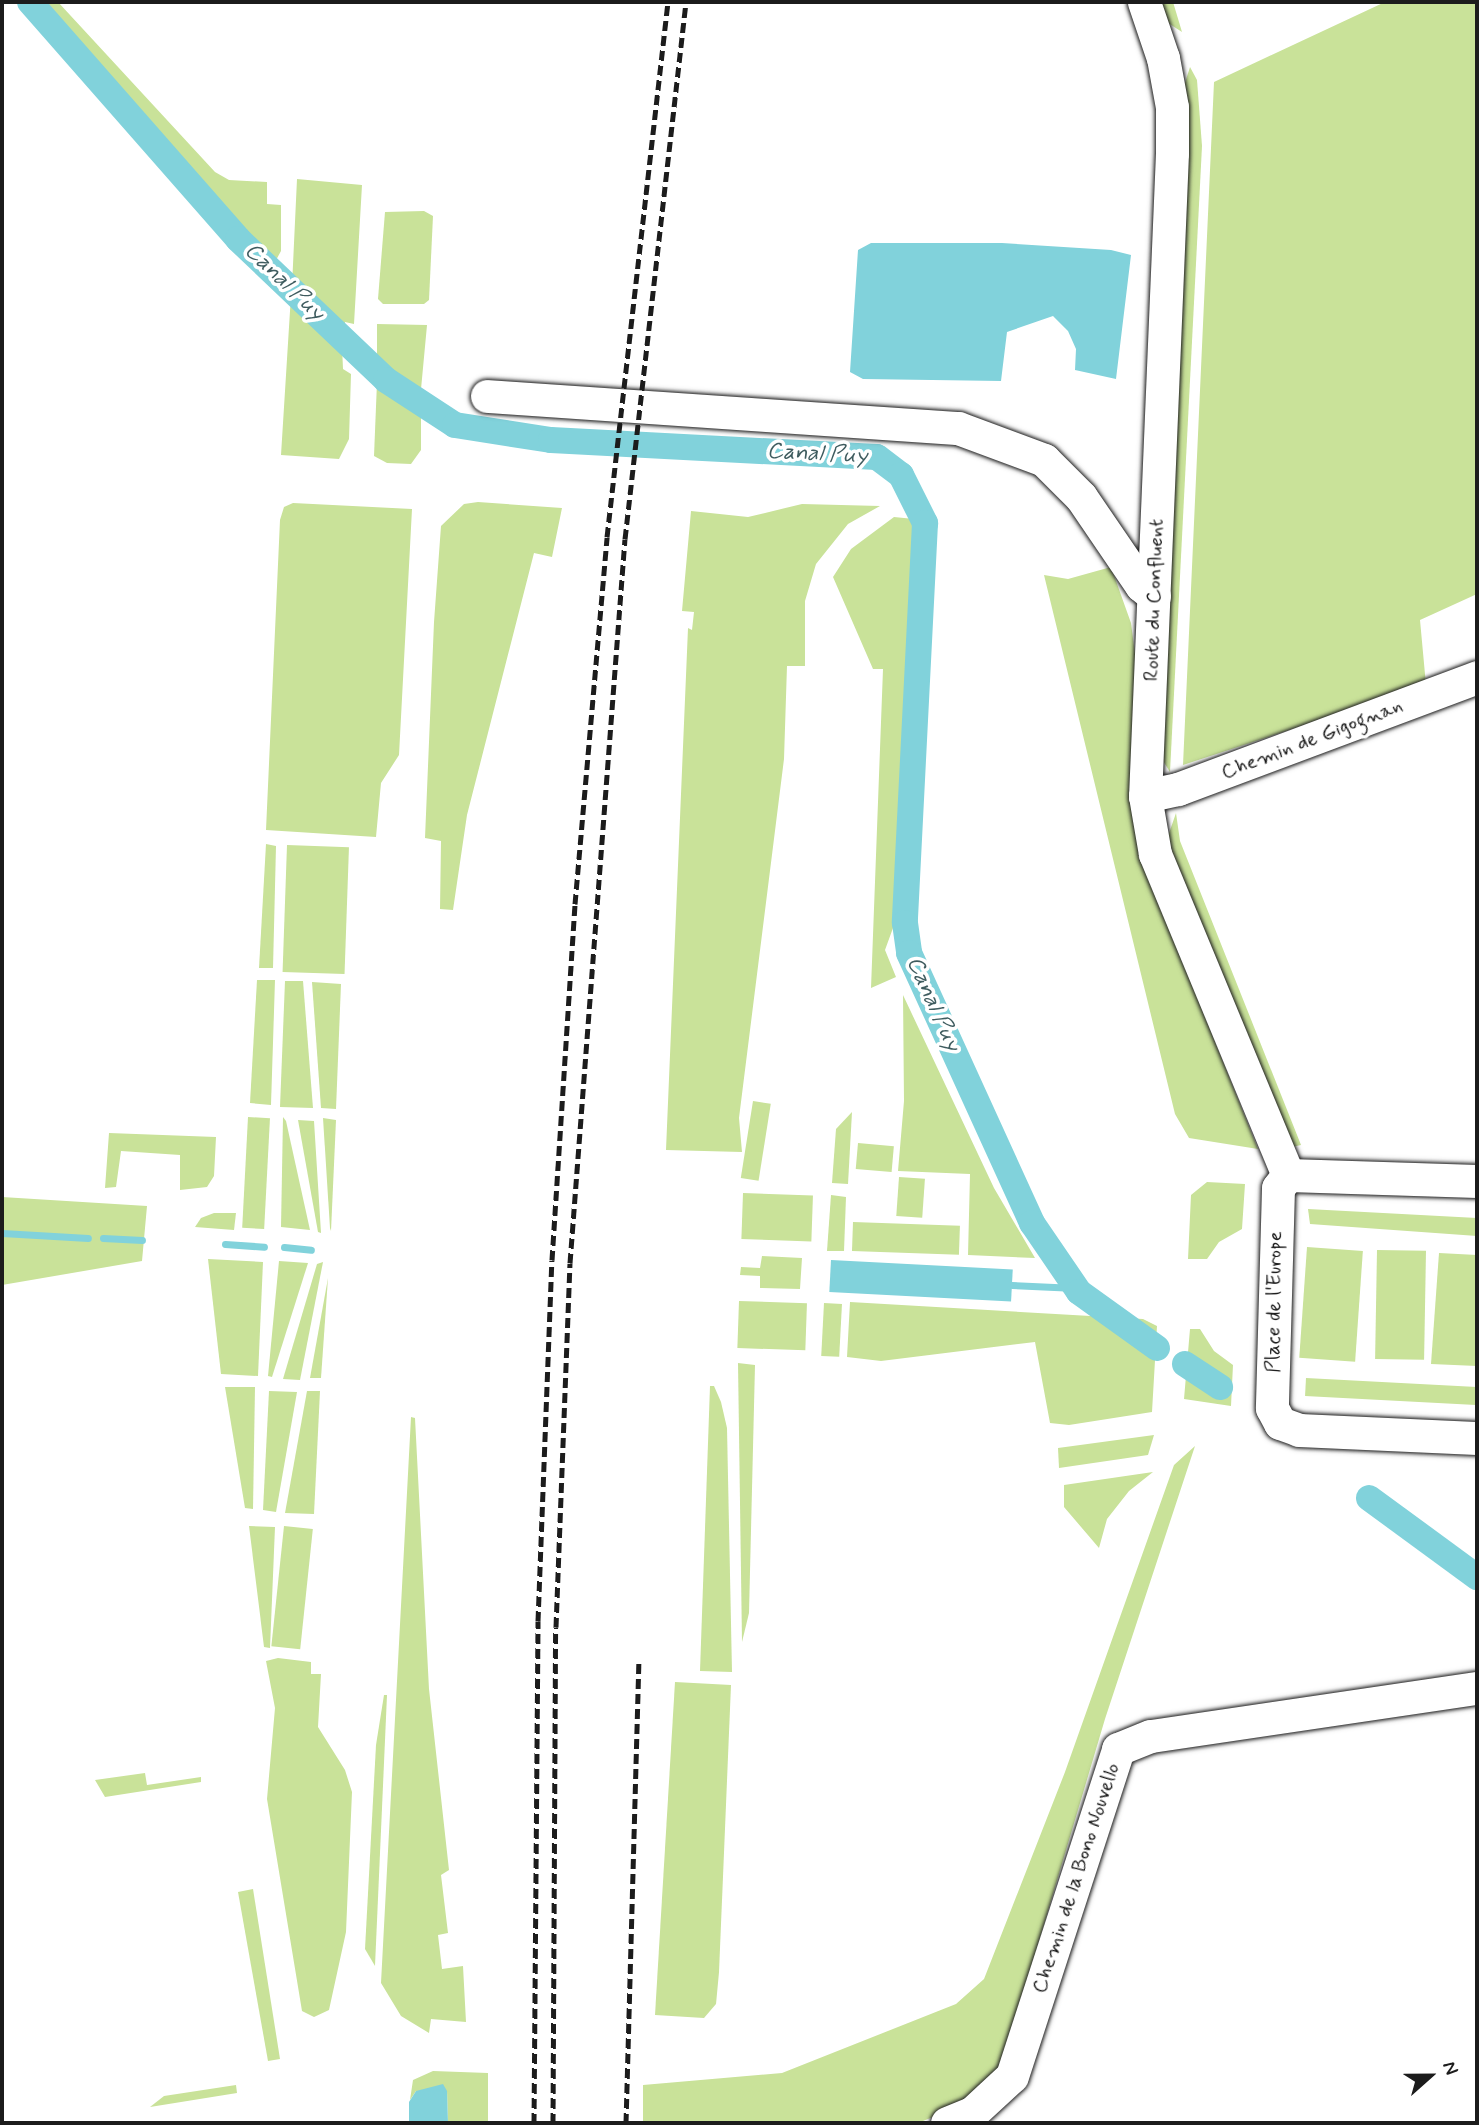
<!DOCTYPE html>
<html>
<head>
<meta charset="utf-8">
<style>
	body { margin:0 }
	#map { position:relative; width:1479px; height:2125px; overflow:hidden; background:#fff; font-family:Mynerve,sans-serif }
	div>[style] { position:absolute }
	.green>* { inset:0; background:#c9e299; transform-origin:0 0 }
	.water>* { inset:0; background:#81d2db; transform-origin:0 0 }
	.stream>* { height:7px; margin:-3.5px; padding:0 3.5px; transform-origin:3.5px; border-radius:3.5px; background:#81d2db }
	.canal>* { height:26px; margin:-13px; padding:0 13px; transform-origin:13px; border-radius:13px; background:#81d2db }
	.roads { filter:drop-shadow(0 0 2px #1c1c1c) drop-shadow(0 0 2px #1c1c1c) }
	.minor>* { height:33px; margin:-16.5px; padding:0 16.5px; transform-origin:16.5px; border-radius:16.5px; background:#fff }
	.rail>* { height:5px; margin-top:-2.5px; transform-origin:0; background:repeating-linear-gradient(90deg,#1c1c1c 0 10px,transparent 0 15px) }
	span { translate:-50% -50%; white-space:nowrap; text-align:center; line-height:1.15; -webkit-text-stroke:7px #fff; paint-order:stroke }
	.street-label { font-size:21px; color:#1c1c1c }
	.water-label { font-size:23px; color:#3f5c5f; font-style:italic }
	.frame { position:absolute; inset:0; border:4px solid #1c1c1c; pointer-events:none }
	.north { position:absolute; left:1395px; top:2041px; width:70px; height:70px; -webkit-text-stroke:5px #fff; paint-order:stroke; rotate:69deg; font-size:19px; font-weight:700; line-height:28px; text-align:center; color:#1c1c1c }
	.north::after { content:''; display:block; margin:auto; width:24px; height:32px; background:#1c1c1c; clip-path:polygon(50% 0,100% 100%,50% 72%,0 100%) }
</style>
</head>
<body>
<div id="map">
	<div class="green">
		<i style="clip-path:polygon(42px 2px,58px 2px,215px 172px,229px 180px,267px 182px,267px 204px,281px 205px,281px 251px,275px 262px)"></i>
		<i style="clip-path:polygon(1158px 2px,1173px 2px,1182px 32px,1165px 21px)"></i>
		<i style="clip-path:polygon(1385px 2px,1477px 2px,1477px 594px,1420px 620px,1426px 685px,1183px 765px,1214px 82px)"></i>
		<i style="clip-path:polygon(1190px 67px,1197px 80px,1202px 146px,1170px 772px,1160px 756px,1183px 89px)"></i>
		<i style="clip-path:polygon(297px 179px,362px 185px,354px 324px,345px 322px,345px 339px,292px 286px)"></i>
		<i style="clip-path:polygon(385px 212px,424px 211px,433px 216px,429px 300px,424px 304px,383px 304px,378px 299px)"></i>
		<i style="clip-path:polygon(291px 295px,342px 346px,343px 369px,351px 374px,349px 439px,339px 459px,281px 455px)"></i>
		<i style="clip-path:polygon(377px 324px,427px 325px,420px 400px,377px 362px)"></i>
		<i style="clip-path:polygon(377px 382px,421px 418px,421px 450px,411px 464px,387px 463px,374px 456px)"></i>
		<i style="clip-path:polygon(478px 502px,562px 508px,552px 557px,534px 553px,467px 815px,453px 910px,440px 909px,441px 841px,425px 838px,434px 622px,441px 526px,464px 504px)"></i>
		<i style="clip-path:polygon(293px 503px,412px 509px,399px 755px,381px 783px,376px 837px,266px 830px,280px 520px,284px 507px)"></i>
		<i style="clip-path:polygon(802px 504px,880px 506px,848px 524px,816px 564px,805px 601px,805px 666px,787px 666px,784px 759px,739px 1118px,742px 1152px,666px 1150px,688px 628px,692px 630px,694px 612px,682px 611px,691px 511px,748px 517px)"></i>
		<i style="clip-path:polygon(894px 517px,914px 519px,893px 928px,885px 950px,896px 977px,871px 988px,883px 669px,873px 669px,833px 577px,851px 549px)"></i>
		<i style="clip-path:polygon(1111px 567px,1131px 623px,1137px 669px,1146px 870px,1258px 1149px,1189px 1138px,1175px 1114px,1044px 575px,1068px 579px)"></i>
		<i style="clip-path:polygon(1176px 813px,1180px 841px,1301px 1145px,1292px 1147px,1166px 842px)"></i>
		<i style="clip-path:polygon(266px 844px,276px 846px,273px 968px,259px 968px)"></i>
		<i style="left:287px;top:845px;width:62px;height:127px;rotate:2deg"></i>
		<i style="clip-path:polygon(257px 980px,275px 980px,271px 1105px,250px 1103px)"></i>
		<i style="clip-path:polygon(285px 981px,303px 981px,313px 1108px,280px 1107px)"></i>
		<i style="clip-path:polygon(312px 982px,341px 984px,336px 1109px,321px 1108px)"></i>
		<i style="clip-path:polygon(903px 995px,994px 1188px,1035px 1258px,968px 1255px,970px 1174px,898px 1171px,904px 1101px)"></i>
		<i style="left:753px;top:1101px;width:18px;height:78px;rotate:9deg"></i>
		<i style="clip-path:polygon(852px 1112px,848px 1184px,832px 1183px,836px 1129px)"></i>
		<i style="left:248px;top:1117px;width:22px;height:111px;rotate:3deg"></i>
		<i style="clip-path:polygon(283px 1117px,286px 1121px,310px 1230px,281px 1227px)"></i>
		<i style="clip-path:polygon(323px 1118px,336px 1120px,331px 1231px,330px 1228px)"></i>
		<i style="clip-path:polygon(298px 1120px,314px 1121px,321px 1233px,318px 1232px)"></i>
		<i style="clip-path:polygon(109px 1133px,216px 1137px,214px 1176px,207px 1187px,180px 1190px,180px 1155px,121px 1151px,116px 1187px,105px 1188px)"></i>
		<i style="left:858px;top:1143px;width:36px;height:26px;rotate:5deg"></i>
		<i style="left:899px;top:1177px;width:26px;height:39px;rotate:4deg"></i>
		<i style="clip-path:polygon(1207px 1182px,1245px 1184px,1242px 1229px,1219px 1242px,1207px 1259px,1188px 1259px,1191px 1195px)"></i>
		<i style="left:743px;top:1193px;width:70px;height:46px;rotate:2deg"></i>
		<i style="clip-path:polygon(831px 1195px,846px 1197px,844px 1251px,827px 1251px)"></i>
		<i style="clip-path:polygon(2px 1197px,147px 1206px,142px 1261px,2px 1285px)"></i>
		<i style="clip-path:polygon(1308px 1209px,1477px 1218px,1477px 1236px,1310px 1224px)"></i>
		<i style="clip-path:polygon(214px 1213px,236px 1213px,234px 1230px,195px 1227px,201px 1218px)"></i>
		<i style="left:853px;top:1222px;width:107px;height:29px;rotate:2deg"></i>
		<i style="left:1307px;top:1247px;width:56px;height:111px;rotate:4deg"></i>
		<i style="left:1377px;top:1250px;width:49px;height:109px;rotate:1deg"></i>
		<i style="clip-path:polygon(1439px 1253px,1477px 1255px,1477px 1366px,1431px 1364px)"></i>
		<i style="clip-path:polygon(762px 1256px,802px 1258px,800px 1289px,760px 1288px,760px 1276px,740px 1275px,741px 1267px,760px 1268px)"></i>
		<i style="clip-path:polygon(208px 1259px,263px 1262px,258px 1376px,221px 1374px)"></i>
		<i style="clip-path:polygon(279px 1261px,308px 1263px,272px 1377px,268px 1376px)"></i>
		<i style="clip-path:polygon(323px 1262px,300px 1380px,283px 1379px,317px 1264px)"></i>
		<i style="clip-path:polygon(328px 1278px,321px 1378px,310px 1378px)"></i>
		<i style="left:739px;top:1301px;width:68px;height:47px;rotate:2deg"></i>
		<i style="clip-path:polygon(850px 1302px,1143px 1319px,1157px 1326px,1152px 1412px,1069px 1425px,1050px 1423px,1035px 1342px,881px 1361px,847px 1357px)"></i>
		<i style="left:824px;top:1303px;width:18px;height:53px;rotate:3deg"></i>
		<i style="clip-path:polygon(1190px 1329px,1200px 1329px,1214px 1351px,1233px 1365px,1231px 1406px,1184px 1399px)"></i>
		<i style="clip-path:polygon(738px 1363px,755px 1365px,749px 1613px,742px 1642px)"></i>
		<i style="left:1306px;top:1378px;width:171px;height:18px;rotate:3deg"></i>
		<i style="clip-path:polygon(710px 1386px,714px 1386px,721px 1402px,727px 1428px,732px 1672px,700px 1671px)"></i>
		<i style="clip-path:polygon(225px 1387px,255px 1387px,253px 1509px,245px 1508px)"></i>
		<i style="clip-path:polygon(269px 1391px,297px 1392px,276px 1512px,263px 1510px)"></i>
		<i style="clip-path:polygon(307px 1391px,320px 1391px,314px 1514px,285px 1513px)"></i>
		<i style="clip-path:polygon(411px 1417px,415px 1418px,429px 1689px,449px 1870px,441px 1875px,448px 1933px,438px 1935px,442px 1969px,463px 1966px,466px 2022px,431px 2019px,429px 2033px,401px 2016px,381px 1983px)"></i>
		<i style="clip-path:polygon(1154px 1435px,1148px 1455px,1059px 1468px,1058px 1448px)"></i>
		<i style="clip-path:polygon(1195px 1446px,1105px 1719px,998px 2079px,968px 2103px,918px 2123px,643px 2123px,643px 2085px,782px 2073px,956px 2004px,984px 1979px,1065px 1772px,1174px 1465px)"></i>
		<i style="clip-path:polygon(1153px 1472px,1129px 1491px,1107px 1519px,1099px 1548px,1064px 1507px,1064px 1485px)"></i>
		<i style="clip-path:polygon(249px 1526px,275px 1527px,270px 1648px,264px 1647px)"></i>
		<i style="left:284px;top:1526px;width:29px;height:121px;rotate:6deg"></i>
		<i style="clip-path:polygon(278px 1658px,311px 1662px,311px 1674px,321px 1674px,318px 1727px,345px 1770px,352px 1792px,346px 1932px,329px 2010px,314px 2017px,302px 2011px,267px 1799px,275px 1708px,266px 1661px)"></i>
		<i style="clip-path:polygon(675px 1682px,731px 1685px,719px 1972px,716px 2004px,704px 2018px,655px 2015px)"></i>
		<i style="clip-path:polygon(384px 1695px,387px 1695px,375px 1966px,365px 1949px,376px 1745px)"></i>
		<i style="clip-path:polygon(145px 1773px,147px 1785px,201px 1777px,201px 1782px,105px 1797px,95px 1780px)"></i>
		<i style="clip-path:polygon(253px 1889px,280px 2059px,268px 2061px,238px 1892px)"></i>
		<i style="clip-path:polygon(433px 2071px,488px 2073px,488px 2123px,448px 2123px,447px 2091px,416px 2091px,410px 2100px,413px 2080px)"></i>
		<i style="clip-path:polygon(236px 2085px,237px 2093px,150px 2107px,164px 2096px)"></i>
	</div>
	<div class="water">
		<i style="clip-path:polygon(871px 243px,1002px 243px,1111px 250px,1131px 255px,1116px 379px,1075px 370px,1076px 349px,1068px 331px,1053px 316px,1007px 332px,1001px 381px,863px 379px,850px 372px,858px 250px)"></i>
		<i style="left:831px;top:1260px;width:182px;height:32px;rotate:3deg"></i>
		<i style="clip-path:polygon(443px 2084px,447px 2091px,448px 2123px,409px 2123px,409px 2102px,416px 2091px)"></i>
	</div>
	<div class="stream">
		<i style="left:2px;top:1233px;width:86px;rotate:3.3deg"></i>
		<i style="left:103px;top:1238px;width:39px;rotate:3deg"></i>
		<i style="left:225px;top:1244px;width:39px;rotate:4deg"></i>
		<i style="left:284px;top:1247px;width:27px;rotate:6deg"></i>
		<i style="left:1012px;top:1285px;width:64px;rotate:2.7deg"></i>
	</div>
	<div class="canal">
		<i style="left:30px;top:2px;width:315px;rotate:48.7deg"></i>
		<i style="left:238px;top:239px;width:204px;rotate:43.6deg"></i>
		<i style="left:386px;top:380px;width:82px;rotate:33.1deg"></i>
		<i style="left:455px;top:425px;width:97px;rotate:8.9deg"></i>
		<i style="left:551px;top:440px;width:326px;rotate:3deg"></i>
		<i style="left:877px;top:457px;width:30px;rotate:37deg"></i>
		<i style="left:901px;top:475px;width:54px;rotate:63.4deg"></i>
		<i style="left:925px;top:523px;width:400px;rotate:92.9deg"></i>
		<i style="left:905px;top:923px;width:30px;rotate:82deg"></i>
		<i style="left:909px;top:953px;width:297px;rotate:65.5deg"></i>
		<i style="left:1032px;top:1223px;width:83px;rotate:55.7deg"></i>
		<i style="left:1079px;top:1292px;width:96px;rotate:35.7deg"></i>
		<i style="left:1185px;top:1364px;width:42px;rotate:33.3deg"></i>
		<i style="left:1369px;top:1498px;width:134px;rotate:36.2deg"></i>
	</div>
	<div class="roads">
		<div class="minor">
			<i style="left:1144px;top:2px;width:59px;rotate:71.3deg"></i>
			<i style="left:1163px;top:58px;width:50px;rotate:79.6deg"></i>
			<i style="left:1172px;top:107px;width:46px;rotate:90deg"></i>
			<i style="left:1172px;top:153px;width:644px;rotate:92.4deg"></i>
			<i style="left:1145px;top:796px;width:59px;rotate:80.2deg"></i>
			<i style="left:1155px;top:854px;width:347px;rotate:67.5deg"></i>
			<i style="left:487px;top:396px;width:472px;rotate:3.9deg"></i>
			<i style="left:958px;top:428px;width:92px;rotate:20.4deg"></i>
			<i style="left:1044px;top:460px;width:52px;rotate:45deg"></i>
			<i style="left:1081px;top:497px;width:107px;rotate:55.7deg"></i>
			<i style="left:1141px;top:585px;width:17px;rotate:40deg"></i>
			<i style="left:1145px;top:796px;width:34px;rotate:-12deg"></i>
			<i style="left:1178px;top:789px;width:319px;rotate:-20.5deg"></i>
			<i style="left:1477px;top:1181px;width:189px;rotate:-178.2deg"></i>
			<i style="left:1288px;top:1175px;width:16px;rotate:128deg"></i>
			<i style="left:1278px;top:1188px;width:220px;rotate:91.6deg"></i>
			<i style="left:1272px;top:1408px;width:17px;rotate:62deg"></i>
			<i style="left:1280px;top:1423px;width:20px;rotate:20deg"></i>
			<i style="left:1299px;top:1430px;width:178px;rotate:2.6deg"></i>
			<i style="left:947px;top:2123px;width:27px;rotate:-22deg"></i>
			<i style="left:972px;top:2113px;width:54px;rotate:-42.8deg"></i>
			<i style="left:1012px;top:2076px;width:344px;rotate:-72deg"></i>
			<i style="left:1118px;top:1749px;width:35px;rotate:-22deg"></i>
			<i style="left:1151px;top:1736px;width:330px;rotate:-8.4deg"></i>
		</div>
	</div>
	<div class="rail">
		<i style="left:534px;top:2123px;width:502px;rotate:-89.54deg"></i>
		<i style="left:538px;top:1621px;width:361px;rotate:-87.8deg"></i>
		<i style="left:552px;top:1260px;width:357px;rotate:-86.3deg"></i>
		<i style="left:575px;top:904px;width:368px;rotate:-85deg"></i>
		<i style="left:607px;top:537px;width:538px;rotate:-83.5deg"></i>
		<i style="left:553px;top:2123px;width:496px;rotate:-89.7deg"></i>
		<i style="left:556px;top:1627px;width:364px;rotate:-87.8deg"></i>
		<i style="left:570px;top:1263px;width:726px;rotate:-85.66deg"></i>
		<i style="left:625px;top:539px;width:540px;rotate:-83.52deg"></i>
		<i style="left:626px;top:2123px;width:462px;rotate:-88.4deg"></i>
	</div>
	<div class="street-label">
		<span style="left:1154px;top:600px;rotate:-88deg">Route du Confluent</span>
		<span style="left:1312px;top:739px;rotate:-21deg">Chemin de Gigognan</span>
		<span style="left:1274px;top:1302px;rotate:-89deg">Place de l'Europe</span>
		<span style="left:1076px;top:1878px;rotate:-72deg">Chemin de la Bono Nouvello</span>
	</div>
	<div class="water-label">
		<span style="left:284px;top:282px;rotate:44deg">Canal Puy</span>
		<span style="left:817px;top:454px;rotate:3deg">Canal Puy</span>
		<span style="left:933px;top:1004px;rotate:66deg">Canal Puy</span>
	</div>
	<div class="frame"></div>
	<div class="north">N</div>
</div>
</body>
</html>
